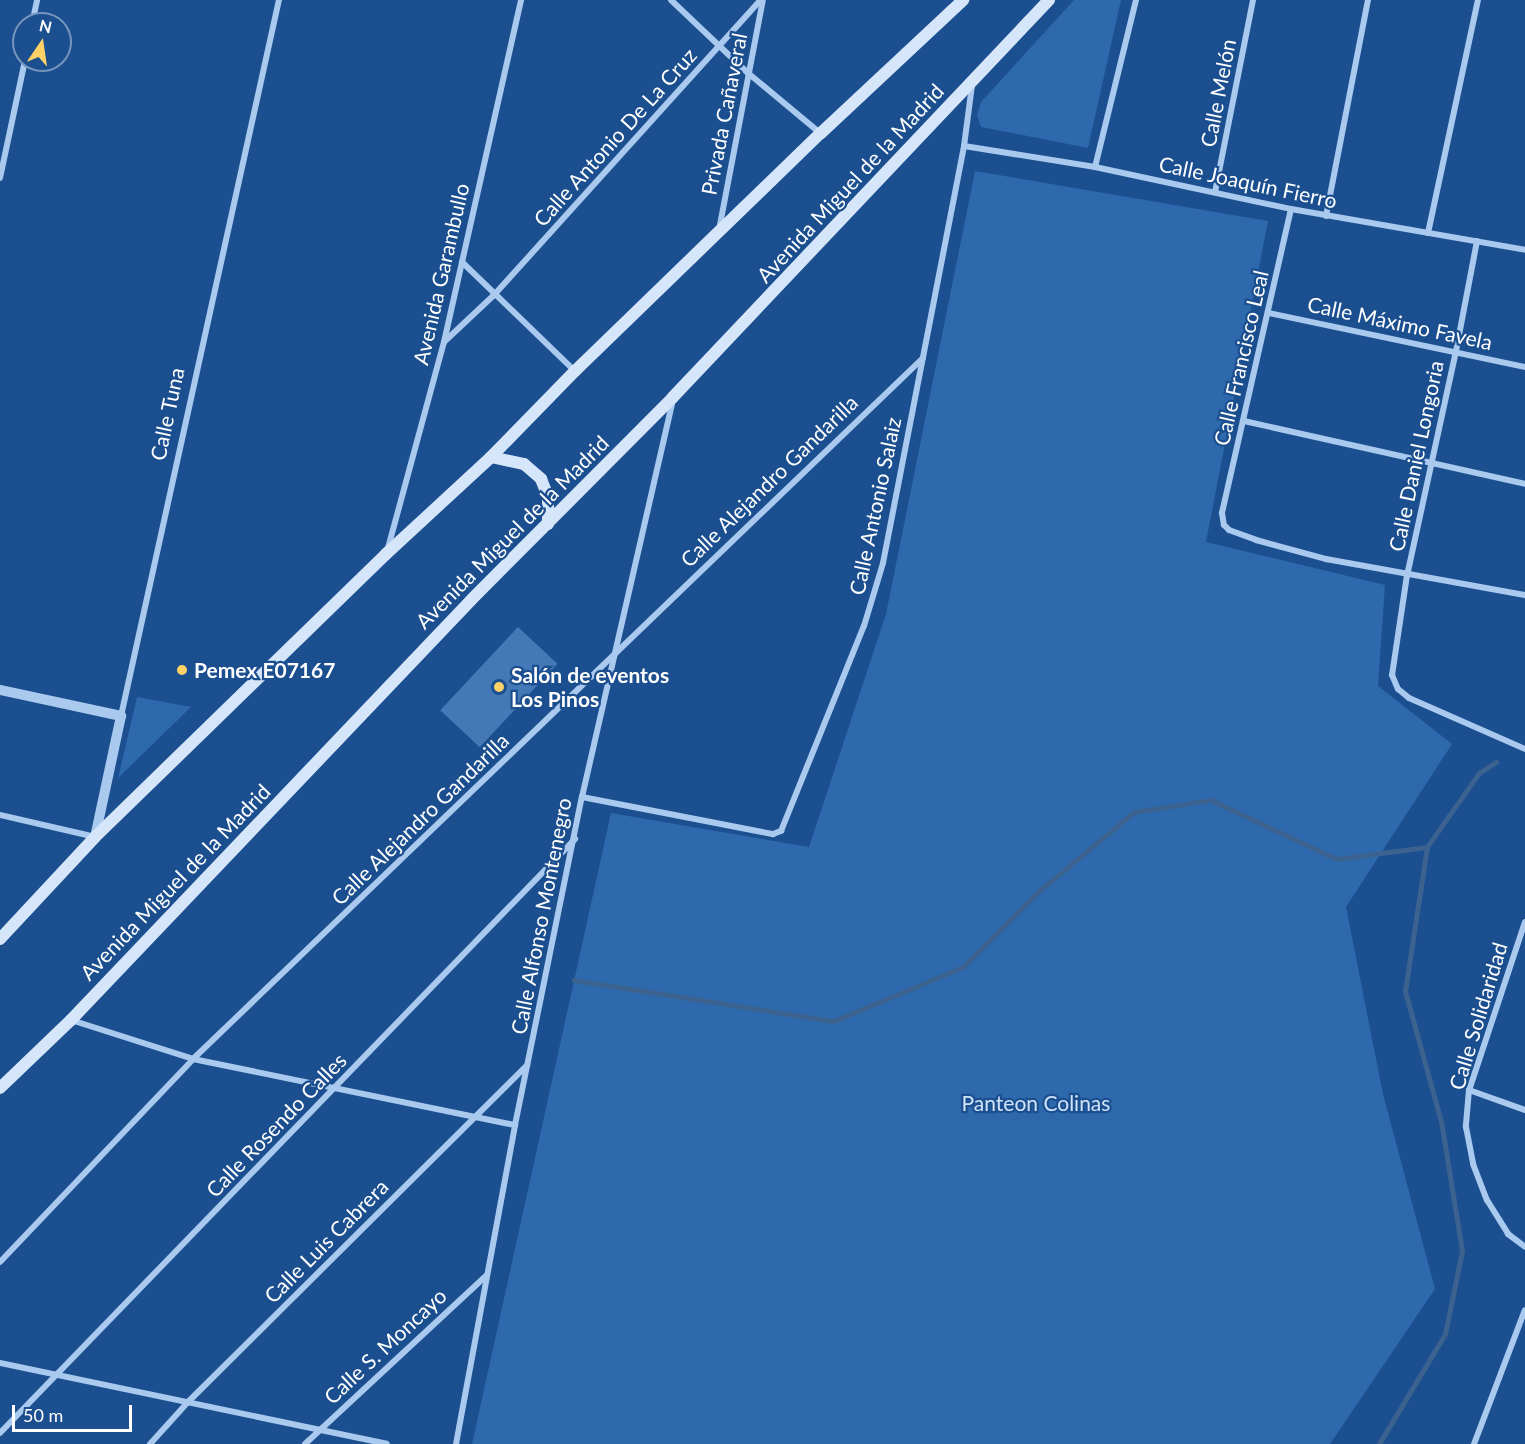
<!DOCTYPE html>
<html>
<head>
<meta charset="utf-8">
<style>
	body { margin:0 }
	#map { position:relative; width:1525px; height:1444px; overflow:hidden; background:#1b4f8f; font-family:Lato,sans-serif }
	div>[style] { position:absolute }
	.green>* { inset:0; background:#2e69ad }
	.stream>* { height:4.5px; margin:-2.25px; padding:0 2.25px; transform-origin:2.25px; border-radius:2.25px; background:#3c6290 }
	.building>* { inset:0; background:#4478b7; transform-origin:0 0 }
	.minor>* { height:6px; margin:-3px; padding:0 3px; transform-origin:3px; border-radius:3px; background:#a9c9ee }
	.tertiary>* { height:10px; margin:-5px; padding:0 5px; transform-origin:5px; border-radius:5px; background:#a9c9ee }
	.secondary>* { height:12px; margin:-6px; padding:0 6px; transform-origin:6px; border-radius:6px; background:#d6e6fa }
	.dots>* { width:16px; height:16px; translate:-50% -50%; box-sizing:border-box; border:3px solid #1b4f8f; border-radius:50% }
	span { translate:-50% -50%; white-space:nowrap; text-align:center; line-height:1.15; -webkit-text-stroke:4.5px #1b4f8f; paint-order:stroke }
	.street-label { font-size:21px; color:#fff }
	.poi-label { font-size:21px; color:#fff; font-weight:700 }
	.left { translate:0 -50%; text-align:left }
	.park-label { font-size:21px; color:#cfe3fa }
	.north { position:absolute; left:12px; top:12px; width:60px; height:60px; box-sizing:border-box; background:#1b4f8f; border:2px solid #7695bc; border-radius:50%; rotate:13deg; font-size:16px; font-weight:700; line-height:24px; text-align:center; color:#fff }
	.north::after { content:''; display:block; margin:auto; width:21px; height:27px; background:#ffd166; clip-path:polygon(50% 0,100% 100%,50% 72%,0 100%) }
	.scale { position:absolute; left:12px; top:1405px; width:120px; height:27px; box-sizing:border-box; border:3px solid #fff; border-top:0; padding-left:8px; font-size:18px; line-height:21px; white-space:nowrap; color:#fff; -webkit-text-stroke:4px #1b4f8f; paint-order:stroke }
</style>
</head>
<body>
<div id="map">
	<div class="green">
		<i style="clip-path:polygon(1074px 0,1121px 0,1088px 148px,981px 127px,977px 115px,981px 102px)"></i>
		<i style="clip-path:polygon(975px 171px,1268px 221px,1206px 542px,1385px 585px,1378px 686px,1452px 744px,1346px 907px,1383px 1094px,1435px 1289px,1330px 1444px,472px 1444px,611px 813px,809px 847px,886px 614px)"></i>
		<i style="clip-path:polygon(137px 697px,191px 707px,118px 778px)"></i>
	</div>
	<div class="stream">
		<i style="left:574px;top:980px;width:263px;rotate:9deg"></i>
		<i style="left:834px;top:1021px;width:140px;rotate:-22.7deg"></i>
		<i style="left:963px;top:967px;width:106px;rotate:-45deg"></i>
		<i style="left:1038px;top:892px;width:125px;rotate:-39.8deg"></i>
		<i style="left:1134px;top:812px;width:78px;rotate:-8.9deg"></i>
		<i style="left:1211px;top:800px;width:139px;rotate:25.1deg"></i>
		<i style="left:1337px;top:859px;width:91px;rotate:-7.6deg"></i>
		<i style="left:1379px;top:1444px;width:128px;rotate:-59deg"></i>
		<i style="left:1445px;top:1334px;width:85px;rotate:-78.4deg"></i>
		<i style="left:1462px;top:1251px;width:131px;rotate:-99.2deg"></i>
		<i style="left:1441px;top:1122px;width:136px;rotate:-105.4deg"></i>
		<i style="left:1405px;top:991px;width:146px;rotate:-81.3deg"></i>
		<i style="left:1427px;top:847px;width:90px;rotate:-54.9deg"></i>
		<i style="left:1479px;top:773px;width:20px;rotate:-33deg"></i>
	</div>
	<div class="building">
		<i style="left:518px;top:627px;width:54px;height:114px;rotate:43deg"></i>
	</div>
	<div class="minor">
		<i style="left:671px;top:0;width:106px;rotate:43.5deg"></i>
		<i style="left:748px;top:73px;width:94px;rotate:39.8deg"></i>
		<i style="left:32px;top:24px;width:25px;rotate:-78deg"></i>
		<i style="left:964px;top:146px;width:133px;rotate:9.1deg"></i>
		<i style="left:1095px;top:167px;width:200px;rotate:12.1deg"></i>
		<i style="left:1291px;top:209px;width:238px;rotate:9.9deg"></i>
		<i style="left:1095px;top:167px;width:172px;rotate:-76.2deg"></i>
		<i style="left:0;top:178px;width:121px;rotate:-78deg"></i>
		<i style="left:1215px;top:192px;width:196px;rotate:-78.8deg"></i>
		<i style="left:1291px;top:209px;width:312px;rotate:102.8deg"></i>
		<i style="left:1222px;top:513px;width:12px;rotate:81deg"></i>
		<i style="left:1224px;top:525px;width:7px;rotate:45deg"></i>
		<i style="left:1229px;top:530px;width:29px;rotate:20deg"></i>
		<i style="left:1256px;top:540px;width:73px;rotate:15.2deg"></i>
		<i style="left:1326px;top:559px;width:202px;rotate:10.3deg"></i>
		<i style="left:1326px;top:216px;width:220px;rotate:-79deg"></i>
		<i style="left:719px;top:230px;width:234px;rotate:-79.2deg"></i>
		<i style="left:1428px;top:233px;width:238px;rotate:-77.9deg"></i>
		<i style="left:1477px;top:241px;width:112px;rotate:100.8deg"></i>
		<i style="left:1456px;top:351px;width:229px;rotate:102.3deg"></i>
		<i style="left:1407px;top:575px;width:101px;rotate:98.5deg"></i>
		<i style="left:1392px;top:675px;width:15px;rotate:67deg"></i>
		<i style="left:1398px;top:689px;width:14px;rotate:39deg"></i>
		<i style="left:1409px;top:698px;width:127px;rotate:23.7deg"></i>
		<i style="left:462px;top:262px;width:157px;rotate:44deg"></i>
		<i style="left:1269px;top:313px;width:262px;rotate:11.9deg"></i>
		<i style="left:444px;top:342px;width:69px;rotate:-43.2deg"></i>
		<i style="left:494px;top:295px;width:398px;rotate:-47.9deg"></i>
		<i style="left:1244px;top:421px;width:288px;rotate:12.6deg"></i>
		<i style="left:388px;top:548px;width:213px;rotate:-74.8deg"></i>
		<i style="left:444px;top:342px;width:351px;rotate:-77.3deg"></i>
		<i style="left:121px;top:716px;width:733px;rotate:-77.56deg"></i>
		<i style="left:582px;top:797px;width:195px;rotate:11deg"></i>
		<i style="left:773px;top:834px;width:9px;rotate:-21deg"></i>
		<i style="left:781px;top:831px;width:221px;rotate:-68deg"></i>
		<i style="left:864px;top:626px;width:66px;rotate:-73.2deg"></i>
		<i style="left:883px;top:563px;width:425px;rotate:-79deg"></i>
		<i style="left:964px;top:146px;width:62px;rotate:-82.5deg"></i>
		<i style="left:0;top:815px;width:98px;rotate:13deg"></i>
		<i style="left:1525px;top:922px;width:177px;rotate:108.4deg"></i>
		<i style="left:1469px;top:1090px;width:37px;rotate:95deg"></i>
		<i style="left:1466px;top:1127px;width:38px;rotate:79deg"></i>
		<i style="left:1473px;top:1164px;width:39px;rotate:69deg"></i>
		<i style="left:1487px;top:1200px;width:40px;rotate:58deg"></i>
		<i style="left:1508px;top:1234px;width:21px;rotate:37deg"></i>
		<i style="left:71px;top:1020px;width:128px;rotate:17.7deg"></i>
		<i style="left:193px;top:1059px;width:329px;rotate:11.6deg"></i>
		<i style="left:1469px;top:1090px;width:59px;rotate:19.7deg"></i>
		<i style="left:0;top:1262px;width:280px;rotate:-46.4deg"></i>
		<i style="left:193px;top:1059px;width:1012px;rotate:-43.84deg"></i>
		<i style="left:0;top:1363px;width:395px;rotate:11.8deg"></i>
		<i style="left:0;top:1433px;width:827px;rotate:-45.93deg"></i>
		<i style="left:150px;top:1444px;width:57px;rotate:-47.9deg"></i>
		<i style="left:188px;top:1402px;width:478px;rotate:-44.8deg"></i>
		<i style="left:305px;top:1444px;width:248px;rotate:-42.9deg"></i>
		<i style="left:456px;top:1444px;width:324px;rotate:-79.5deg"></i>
		<i style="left:515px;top:1125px;width:335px;rotate:-78.5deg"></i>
		<i style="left:582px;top:797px;width:407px;rotate:-77.1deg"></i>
		<i style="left:1474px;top:1444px;width:143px;rotate:-69.2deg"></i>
	</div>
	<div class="tertiary">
		<i style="left:0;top:690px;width:124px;rotate:12.1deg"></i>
		<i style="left:121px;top:716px;width:124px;rotate:102.1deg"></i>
	</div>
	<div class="secondary">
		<i style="left:491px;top:457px;width:34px;rotate:12deg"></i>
		<i style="left:524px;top:464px;width:23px;rotate:41deg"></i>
		<i style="left:541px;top:479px;width:18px;rotate:68deg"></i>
		<i style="left:548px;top:496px;width:28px;rotate:90deg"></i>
		<i style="left:0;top:939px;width:139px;rotate:-47deg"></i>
		<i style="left:95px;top:837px;width:406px;rotate:-44.2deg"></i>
		<i style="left:386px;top:554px;width:143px;rotate:-42.7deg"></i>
		<i style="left:491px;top:457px;width:120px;rotate:-45.7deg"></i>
		<i style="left:575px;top:371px;width:342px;rotate:-44.1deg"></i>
		<i style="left:821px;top:133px;width:195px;rotate:-43.1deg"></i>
		<i style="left:0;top:1088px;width:98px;rotate:-43.8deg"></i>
		<i style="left:71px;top:1020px;width:581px;rotate:-46.39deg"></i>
		<i style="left:472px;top:599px;width:285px;rotate:-45.1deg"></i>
		<i style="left:673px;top:397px;width:547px;rotate:-46.56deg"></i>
	</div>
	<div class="dots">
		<i style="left:182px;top:670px;background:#ffd166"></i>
		<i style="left:499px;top:687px;background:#ffd166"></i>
	</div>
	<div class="street-label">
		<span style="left:1218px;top:93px;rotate:-79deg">Calle Melón</span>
		<span style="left:724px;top:114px;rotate:-79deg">Privada Cañaveral</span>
		<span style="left:615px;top:137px;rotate:-48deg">Calle Antonio De La Cruz</span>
		<span style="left:1248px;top:182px;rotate:12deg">Calle Joaquín Fierro</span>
		<span style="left:850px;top:183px;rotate:-47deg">Avenida Miguel de la Madrid</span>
		<span style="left:441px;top:274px;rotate:-77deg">Avenida Garambullo</span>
		<span style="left:1400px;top:323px;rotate:12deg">Calle Máximo Favela</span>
		<span style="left:1241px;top:358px;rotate:-77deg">Calle Francisco Leal</span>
		<span style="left:167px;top:414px;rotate:-78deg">Calle Tuna</span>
		<span style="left:1416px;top:456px;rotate:-78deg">Calle Daniel Longoria</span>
		<span style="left:769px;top:481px;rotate:-44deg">Calle Alejandro Gandarilla</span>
		<span style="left:875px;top:506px;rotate:-78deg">Calle Antonio Salaiz</span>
		<span style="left:512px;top:532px;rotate:-45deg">Avenida Miguel de la Madrid</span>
		<span style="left:420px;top:819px;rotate:-44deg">Calle Alejandro Gandarilla</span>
		<span style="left:175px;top:882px;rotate:-46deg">Avenida Miguel de la Madrid</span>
		<span style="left:541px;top:916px;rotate:-79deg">Calle Alfonso Montenegro</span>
		<span style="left:1478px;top:1016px;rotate:-73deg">Calle Solidaridad</span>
		<span style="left:276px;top:1125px;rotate:-46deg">Calle Rosendo Calles</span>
		<span style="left:326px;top:1241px;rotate:-45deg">Calle Luis Cabrera</span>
		<span style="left:385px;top:1346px;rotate:-43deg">Calle S. Moncayo</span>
	</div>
	<div class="poi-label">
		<span class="left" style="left:194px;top:670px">Pemex E07167</span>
		<span class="left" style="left:511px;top:687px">Salón de eventos<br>Los Pinos</span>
	</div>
	<div class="park-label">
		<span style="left:1036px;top:1103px">Panteon Colinas</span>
	</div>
	<div class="north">N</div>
	<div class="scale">50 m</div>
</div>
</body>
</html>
